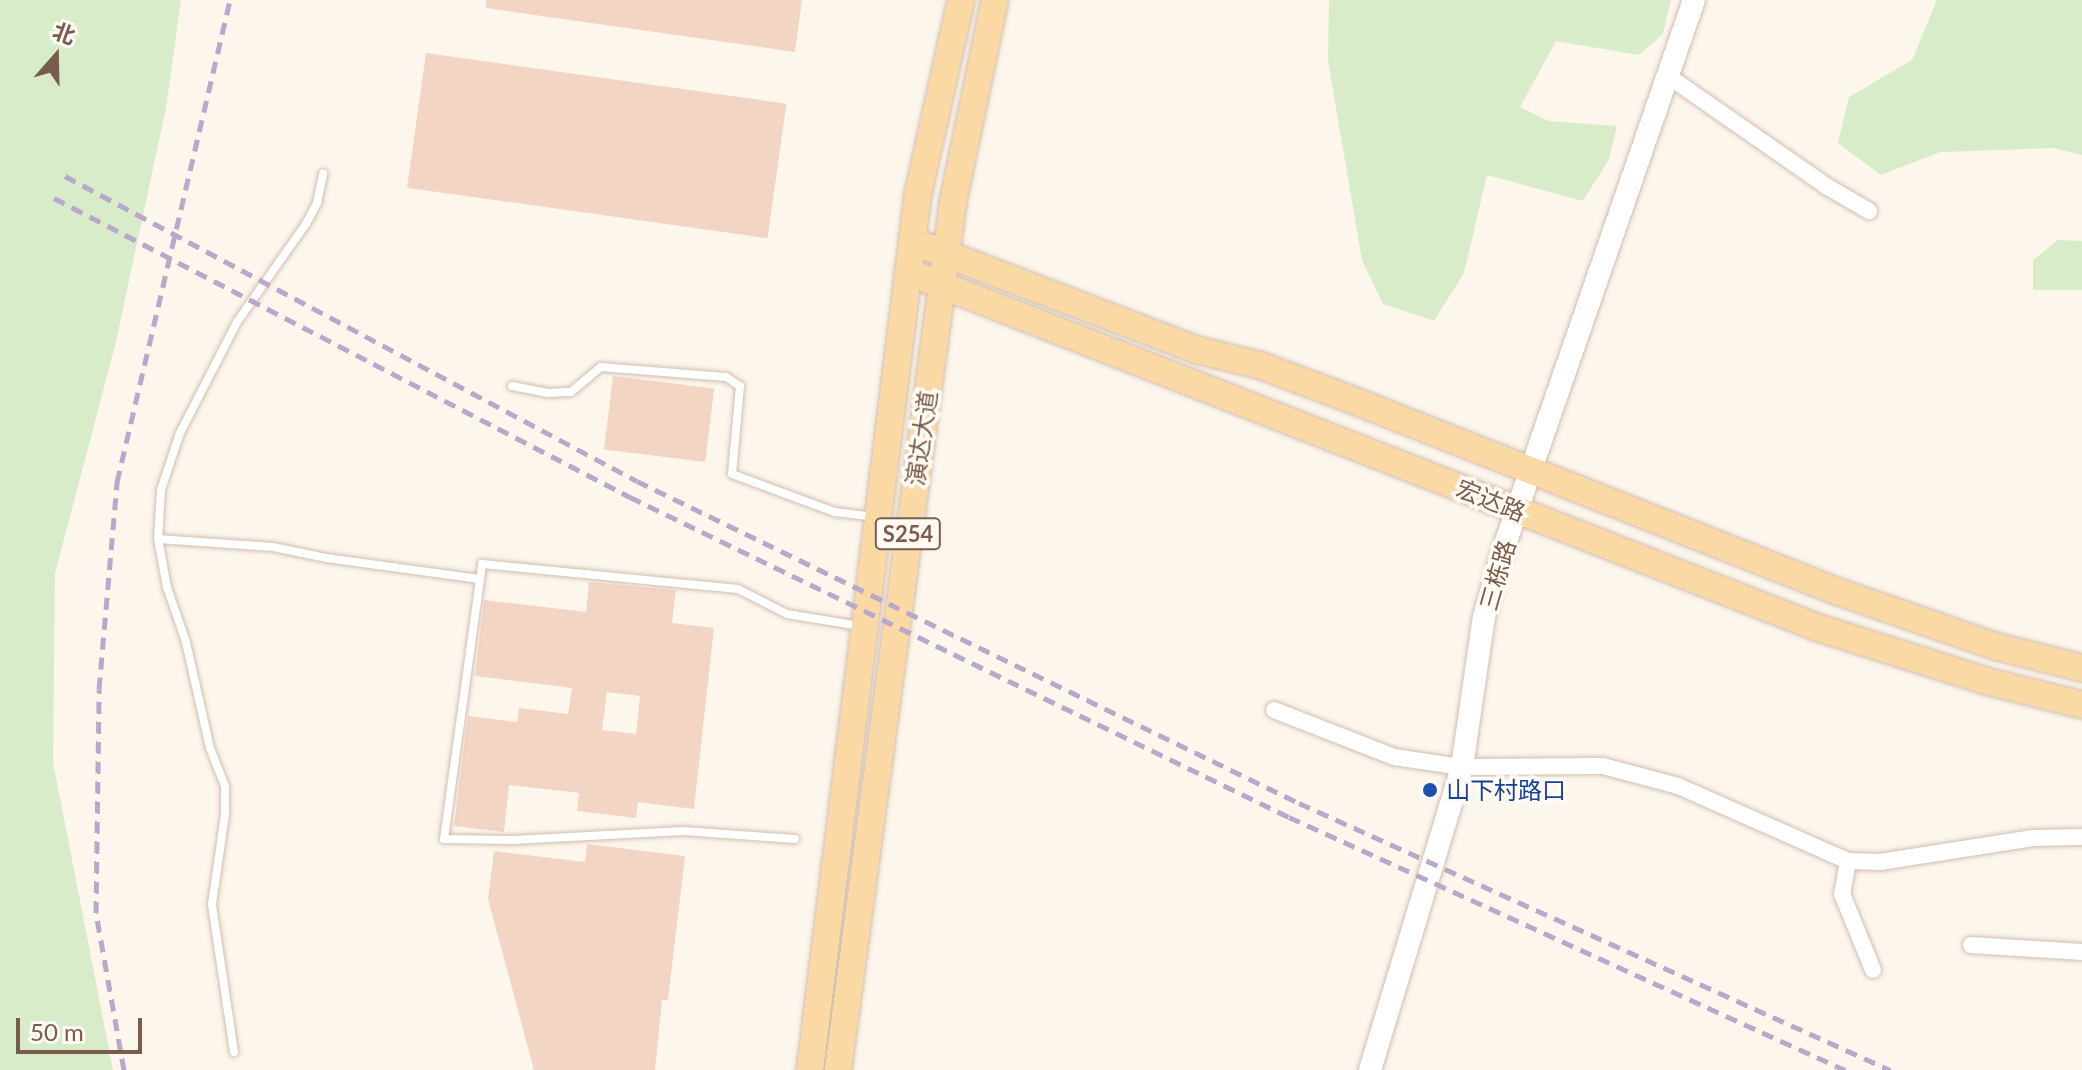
<!DOCTYPE html>
<html>
<head>
<meta charset="utf-8">
<style>
	body { margin:0 }
	#map { position:relative; width:2082px; height:1070px; overflow:hidden; background:#fdf6ec; font-family:Lato,"Noto Sans SC",sans-serif }
	div>[style] { position:absolute }
	.green>* { inset:0; background:#d8ecc9 }
	.building>* { inset:0; background:#f3d5c3; transform-origin:0 0 }
	.roads { filter:drop-shadow(0 0 2px #d1beb0) drop-shadow(0 0 2px #d1beb0) }
	.lane>* { height:8px; margin:-4px; padding:0 4px; transform-origin:4px; border-radius:4px; background:#fff }
	.street>* { height:16px; margin:-8px; padding:0 8px; transform-origin:8px; border-radius:8px; background:#fff }
	.secondary>* { height:22px; margin:-11px; padding:0 11px; transform-origin:11px; border-radius:11px; background:#fff }
	.primary>* { height:26px; margin:-13px; padding:0 13px; transform-origin:13px; border-radius:13px; background:#fbd9a5 }
	.rail>* { height:5px; margin-top:-2.5px; transform-origin:0; background:repeating-linear-gradient(90deg,#b9a8c9 0 12px,transparent 0 20px) }
	.dots>* { width:22px; height:22px; translate:-50% -50%; box-sizing:border-box; border:4px solid #fffaf3; border-radius:50% }
	span { translate:-50% -50%; white-space:nowrap; text-align:center; line-height:1.15; -webkit-text-stroke:7px #fffaf3; paint-order:stroke }
	.shield-label span { padding:2px 6px; background:#fffaf3; border:2px solid; border-radius:6px; -webkit-text-stroke-width:0 }
	.shield-label { font-size:22px; color:#7a5c4d; font-weight:700 }
	.street-label { font-size:24px; color:#7a5c4d }
	.transit-label { font-size:24px; color:#164399 }
	.left { translate:0 -50%; text-align:left }
	.north { position:absolute; left:16px; top:16px; width:80px; height:80px; -webkit-text-stroke:6px #fffaf3; paint-order:stroke; rotate:20deg; font-size:22px; font-weight:700; line-height:32px; text-align:center; color:#7a5c4d }
	.north::after { content:''; display:block; margin:auto; width:28px; height:36px; background:#7a5c4d; clip-path:polygon(50% 0,100% 100%,50% 72%,0 100%) }
	.scale { position:absolute; left:16px; top:1018px; width:126px; height:36px; box-sizing:border-box; border:4px solid #7a5c4d; border-top:0; padding-left:10px; font-size:24px; line-height:28px; white-space:nowrap; color:#7a5c4d; -webkit-text-stroke:6px #fffaf3; paint-order:stroke }
</style>
</head>
<body>
<div id="map">
	<div class="green">
		<i style="clip-path:polygon(0 0,181px 0,166px 108px,115px 346px,55px 573px,53px 762px,113px 1070px,0 1070px)"></i>
		<i style="clip-path:polygon(1329px 0,1671px 0,1663px 34px,1639px 55px,1556px 41px,1520px 107px,1548px 121px,1617px 126px,1609px 159px,1583px 201px,1487px 175px,1464px 273px,1434px 321px,1383px 304px,1362px 260px,1328px 61px)"></i>
		<i style="clip-path:polygon(1937px 0,2082px 0,2082px 155px,2053px 148px,1940px 152px,1881px 175px,1838px 143px,1849px 97px,1912px 60px)"></i>
		<i style="clip-path:polygon(2058px 240px,2082px 241px,2082px 290px,2033px 290px,2033px 260px)"></i>
	</div>
	<div class="building">
		<i style="clip-path:polygon(486px 0,802px 0,795px 52px,486px 8px)"></i>
		<i style="left:426px;top:53px;width:364px;height:136px;rotate:8deg"></i>
		<i style="left:613px;top:376px;width:102px;height:74px;rotate:7deg"></i>
		<i style="clip-path:polygon(evenodd,589px 582px,676px 590px,672px 623px,714px 628px,694px 809px,638px 802px,636px 818px,577px 811px,579px 793px,509px 785px,504px 832px,454px 826px,468px 716px,517px 722px,519px 708px,568px 714px,572px 688px,475px 676px,484px 600px,586px 612px,589px 582px,607px 692px,640px 696px,636px 734px,602px 730px,607px 692px)"></i>
		<i style="clip-path:polygon(587px 844px,685px 856px,668px 1000px,662px 1000px,655px 1070px,534px 1070px,488px 899px,494px 851px,585px 862px)"></i>
	</div>
	<div class="roads">
		<div class="lane">
			<i style="left:512px;top:386px;width:38px;rotate:11deg"></i>
			<i style="left:549px;top:393px;width:22px;rotate:-3deg"></i>
			<i style="left:571px;top:392px;width:39px;rotate:-40deg"></i>
			<i style="left:601px;top:367px;width:125px;rotate:4.6deg"></i>
			<i style="left:726px;top:377px;width:17px;rotate:33deg"></i>
			<i style="left:740px;top:386px;width:88px;rotate:95.2deg"></i>
			<i style="left:732px;top:474px;width:110px;rotate:20.3deg"></i>
			<i style="left:835px;top:512px;width:38px;rotate:7deg"></i>
			<i style="left:158px;top:539px;width:115px;rotate:4deg"></i>
			<i style="left:273px;top:547px;width:54px;rotate:11.7deg"></i>
			<i style="left:326px;top:558px;width:155px;rotate:7.8deg"></i>
			<i style="left:795px;top:839px;width:112px;rotate:-175.9deg"></i>
			<i style="left:683px;top:831px;width:170px;rotate:177deg"></i>
			<i style="left:513px;top:840px;width:69px;rotate:-179.2deg"></i>
			<i style="left:444px;top:839px;width:278px;rotate:-82.1deg"></i>
			<i style="left:482px;top:564px;width:257px;rotate:5.6deg"></i>
			<i style="left:738px;top:589px;width:55px;rotate:27deg"></i>
			<i style="left:787px;top:614px;width:74px;rotate:9.3deg"></i>
			<i style="left:234px;top:1052px;width:150px;rotate:-98.5deg"></i>
			<i style="left:212px;top:904px;width:90px;rotate:-81.7deg"></i>
			<i style="left:225px;top:815px;width:29px;rotate:-90deg"></i>
			<i style="left:225px;top:786px;width:41px;rotate:-111.5deg"></i>
			<i style="left:210px;top:748px;width:109px;rotate:-102.8deg"></i>
			<i style="left:186px;top:642px;width:58px;rotate:-109.1deg"></i>
			<i style="left:167px;top:587px;width:49px;rotate:-100.6deg"></i>
			<i style="left:158px;top:539px;width:49px;rotate:-86.5deg"></i>
			<i style="left:161px;top:490px;width:60px;rotate:-71.6deg"></i>
			<i style="left:180px;top:433px;width:125px;rotate:-62.8deg"></i>
			<i style="left:237px;top:322px;width:120px;rotate:-54.9deg"></i>
			<i style="left:306px;top:224px;width:24px;rotate:-62deg"></i>
			<i style="left:317px;top:203px;width:30px;rotate:-78deg"></i>
		</div>
		<div class="street">
			<i style="left:1668px;top:76px;width:193px;rotate:34.8deg"></i>
			<i style="left:1826px;top:186px;width:50px;rotate:30.2deg"></i>
			<i style="left:1274px;top:710px;width:129px;rotate:21.4deg"></i>
			<i style="left:1394px;top:757px;width:69px;rotate:8.4deg"></i>
			<i style="left:1462px;top:767px;width:141px;rotate:-0.4deg"></i>
			<i style="left:1603px;top:766px;width:78px;rotate:14.9deg"></i>
			<i style="left:1678px;top:786px;width:186px;rotate:23.8deg"></i>
			<i style="left:1848px;top:861px;width:32px;rotate:2deg"></i>
			<i style="left:1880px;top:862px;width:155px;rotate:-8.9deg"></i>
			<i style="left:2033px;top:838px;width:49px;rotate:-1.2deg"></i>
			<i style="left:1848px;top:861px;width:34px;rotate:100deg"></i>
			<i style="left:1842px;top:894px;width:82px;rotate:67.8deg"></i>
			<i style="left:1971px;top:945px;width:111px;rotate:3.6deg"></i>
		</div>
		<div class="secondary">
			<i style="left:1370px;top:1070px;width:317px;rotate:-73.1deg"></i>
			<i style="left:1462px;top:767px;width:152px;rotate:-81.7deg"></i>
			<i style="left:1484px;top:617px;width:66px;rotate:-74.3deg"></i>
			<i style="left:1502px;top:553px;width:585px;rotate:-70.85deg"></i>
		</div>
		<div class="primary">
			<i style="left:912px;top:241px;width:305px;rotate:20.9deg"></i>
			<i style="left:1197px;top:350px;width:64px;rotate:13.6deg"></i>
			<i style="left:1259px;top:365px;width:97px;rotate:20.5deg"></i>
			<i style="left:1350px;top:399px;width:523px;rotate:21.56deg"></i>
			<i style="left:1836px;top:591px;width:171px;rotate:19.1deg"></i>
			<i style="left:1998px;top:647px;width:87px;rotate:14deg"></i>
			<i style="left:908px;top:272px;width:975px;rotate:21.35deg"></i>
			<i style="left:1816px;top:627px;width:178px;rotate:17.6deg"></i>
			<i style="left:1986px;top:681px;width:99px;rotate:14deg"></i>
			<i style="left:810px;top:1070px;width:883px;rotate:-82.97deg"></i>
			<i style="left:918px;top:194px;width:199px;rotate:-77.5deg"></i>
			<i style="left:838px;top:1070px;width:876px;rotate:-82.45deg"></i>
			<i style="left:953px;top:202px;width:206px;rotate:-78.3deg"></i>
		</div>
	</div>
	<div class="rail">
		<i style="left:65px;top:176px;width:648px;rotate:28.07deg"></i>
		<i style="left:637px;top:481px;width:736px;rotate:25.94deg"></i>
		<i style="left:1299px;top:803px;width:649px;rotate:24.31deg"></i>
		<i style="left:54px;top:198px;width:649px;rotate:27.43deg"></i>
		<i style="left:630px;top:497px;width:733px;rotate:25.9deg"></i>
		<i style="left:1289px;top:817px;width:611px;rotate:24.47deg"></i>
		<i style="left:124px;top:1070px;width:159px;rotate:-100.1deg"></i>
		<i style="left:96px;top:913px;width:224px;rotate:-89.2deg"></i>
		<i style="left:99px;top:689px;width:208px;rotate:-85deg"></i>
		<i style="left:117px;top:482px;width:495px;rotate:-76.8deg"></i>
	</div>
	<div class="dots">
		<i style="left:1430px;top:790px;background:#1a4fb4"></i>
	</div>
	<div class="shield-label">
		<span style="left:908px;top:534px">S254</span>
	</div>
	<div class="street-label">
		<span style="left:921px;top:438px;rotate:-82deg">演达大道</span>
		<span style="left:1491px;top:500px;rotate:22deg">宏达路</span>
		<span style="left:1497px;top:575px;rotate:-74deg">三栋路</span>
	</div>
	<div class="transit-label">
		<span class="left" style="left:1446px;top:790px">山下村路口</span>
	</div>
	<div class="north">北</div>
	<div class="scale">50 m</div>
</div>
</body>
</html>
